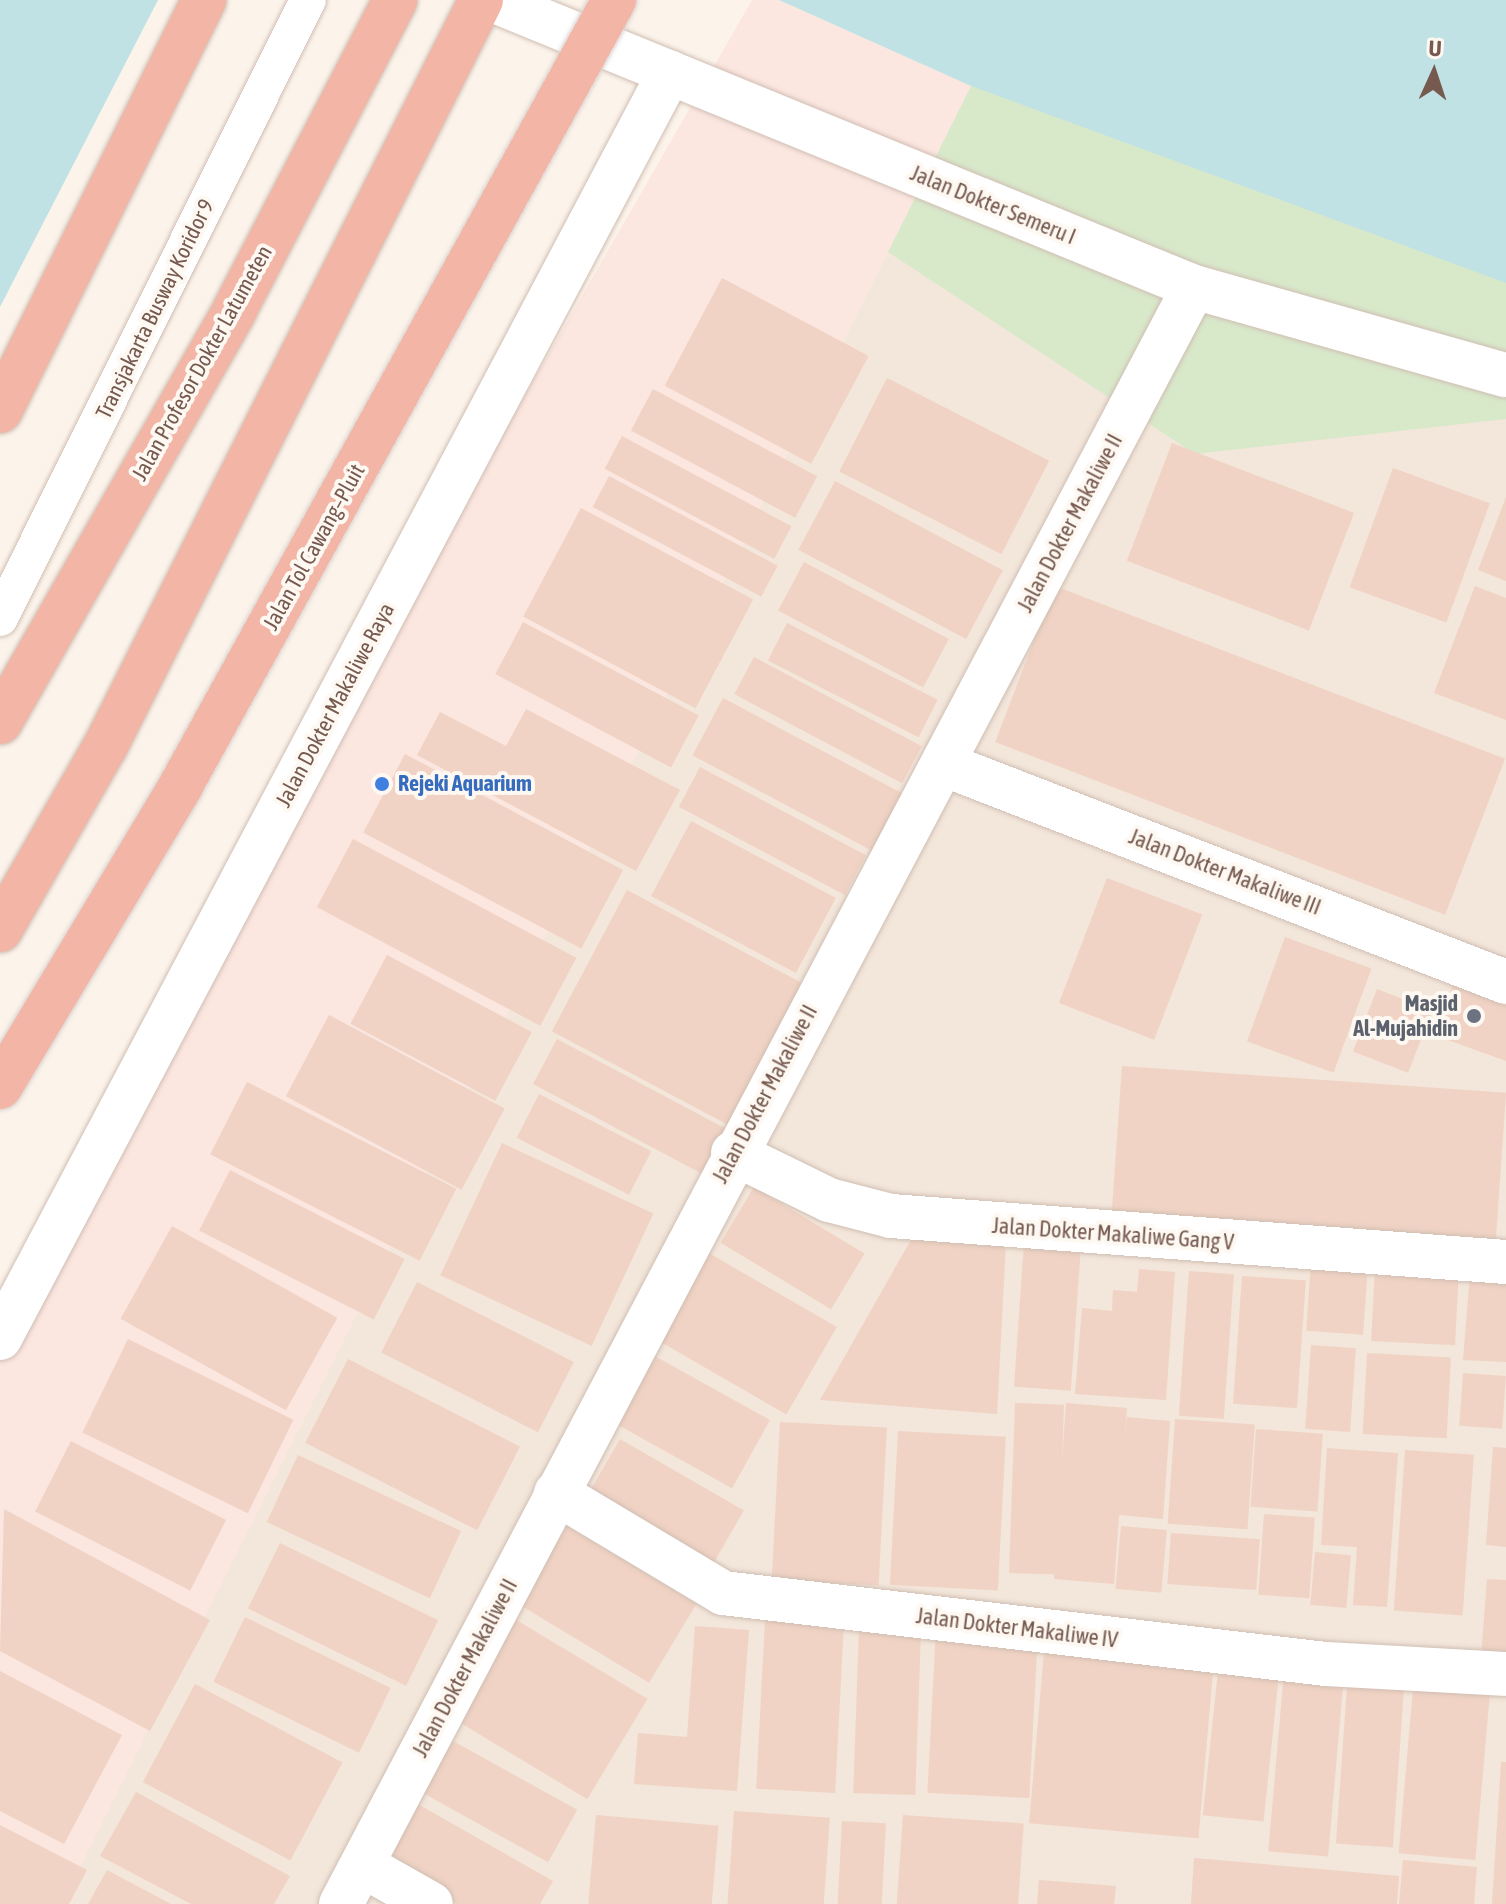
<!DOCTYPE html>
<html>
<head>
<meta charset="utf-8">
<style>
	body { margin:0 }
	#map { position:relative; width:1506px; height:1904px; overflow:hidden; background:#fcf4eb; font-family:"Asap Condensed",sans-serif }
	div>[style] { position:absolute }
	.residential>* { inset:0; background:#f3e6da }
	.commercial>* { inset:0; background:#fbe6e0 }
	.green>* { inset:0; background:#d8e9ca }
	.water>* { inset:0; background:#c0e2e5 }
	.building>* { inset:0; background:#f0d3c4; transform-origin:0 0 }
	.roads { filter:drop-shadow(0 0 2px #d0beb3) drop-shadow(0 0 2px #d0beb3) }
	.lane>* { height:36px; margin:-18px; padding:0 18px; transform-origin:18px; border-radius:18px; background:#fff }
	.street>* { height:44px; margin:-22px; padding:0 22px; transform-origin:22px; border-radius:22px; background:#fff }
	.secondary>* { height:44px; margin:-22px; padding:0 22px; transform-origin:22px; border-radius:22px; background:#fff }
	.highway>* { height:44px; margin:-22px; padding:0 22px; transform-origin:22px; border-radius:22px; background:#f2b5a6 }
	.bridges { filter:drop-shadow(0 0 2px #d9d1ce) drop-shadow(0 0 2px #d9d1ce) }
	.highway-bridge>* { height:44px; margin:-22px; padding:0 22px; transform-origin:22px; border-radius:22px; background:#f2b5a6 }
	.dots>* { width:22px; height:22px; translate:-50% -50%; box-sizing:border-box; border:4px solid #fef8f2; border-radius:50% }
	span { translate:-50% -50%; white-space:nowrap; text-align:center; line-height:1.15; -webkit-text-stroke:8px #fef8f2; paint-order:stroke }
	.street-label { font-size:22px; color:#765a4f }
	.shop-label { font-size:22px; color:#366cbe; font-weight:700 }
	.left { translate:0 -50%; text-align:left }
	.worship-label { font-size:22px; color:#5b616d; font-weight:700 }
	.right { translate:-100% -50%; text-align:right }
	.north { position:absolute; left:1394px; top:32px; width:80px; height:80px; -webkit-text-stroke:6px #fef8f2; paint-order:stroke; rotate:3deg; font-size:22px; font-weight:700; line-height:32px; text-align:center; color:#765a4f }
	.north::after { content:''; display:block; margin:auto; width:28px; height:36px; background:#765a4f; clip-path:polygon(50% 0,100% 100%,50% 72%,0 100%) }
</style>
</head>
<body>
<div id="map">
	<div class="residential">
		<i style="clip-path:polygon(971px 86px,1506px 283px,1506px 1904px,61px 1904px)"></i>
	</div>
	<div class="commercial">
		<i style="clip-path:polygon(752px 0,779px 0,971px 86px,61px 1904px,0 1904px,0 1309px)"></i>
	</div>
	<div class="green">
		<i style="clip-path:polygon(971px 86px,1506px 254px,1506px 419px,1195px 454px,888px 252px)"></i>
	</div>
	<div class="water">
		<i style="clip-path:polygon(0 0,158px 0,0 307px)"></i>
		<i style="clip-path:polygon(779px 0,1506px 0,1506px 283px,971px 86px)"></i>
	</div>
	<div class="building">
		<i style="left:722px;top:278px;width:166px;height:122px;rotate:28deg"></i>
		<i style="left:887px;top:378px;width:182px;height:105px;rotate:27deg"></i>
		<i style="left:653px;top:389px;width:186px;height:47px;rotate:28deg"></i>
		<i style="left:622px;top:436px;width:192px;height:37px;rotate:28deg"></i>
		<i style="left:1172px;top:443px;width:195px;height:126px;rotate:21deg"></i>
		<i style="left:1393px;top:468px;width:103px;height:127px;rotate:20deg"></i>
		<i style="left:609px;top:476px;width:191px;height:35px;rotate:28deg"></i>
		<i style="left:835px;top:481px;width:190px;height:78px;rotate:28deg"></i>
		<i style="clip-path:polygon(1506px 497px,1506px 581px,1478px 570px)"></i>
		<i style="left:581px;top:508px;width:195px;height:123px;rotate:28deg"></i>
		<i style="left:804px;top:562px;width:164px;height:55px;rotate:28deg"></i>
		<i style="left:1055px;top:586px;width:482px;height:167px;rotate:21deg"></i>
		<i style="clip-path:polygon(1475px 586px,1506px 598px,1506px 720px,1434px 693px)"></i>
		<i style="left:523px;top:622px;width:199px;height:59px;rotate:28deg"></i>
		<i style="left:787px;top:623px;width:169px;height:42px;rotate:27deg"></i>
		<i style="left:754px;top:657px;width:190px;height:42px;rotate:28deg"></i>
		<i style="left:723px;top:698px;width:215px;height:65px;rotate:28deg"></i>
		<i style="clip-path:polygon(526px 709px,680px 790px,636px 871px,417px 755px,440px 712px,506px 746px)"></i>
		<i style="left:405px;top:754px;width:247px;height:89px;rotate:28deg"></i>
		<i style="left:700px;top:767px;width:188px;height:45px;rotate:28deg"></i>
		<i style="left:691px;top:821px;width:164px;height:85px;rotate:28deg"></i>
		<i style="left:353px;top:839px;width:253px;height:77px;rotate:28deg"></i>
		<i style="left:1107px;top:878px;width:102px;height:134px;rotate:21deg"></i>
		<i style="left:627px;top:890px;width:210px;height:160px;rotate:28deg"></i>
		<i style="left:1285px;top:937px;width:92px;height:111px;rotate:20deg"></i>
		<i style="left:387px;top:955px;width:164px;height:78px;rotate:28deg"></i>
		<i style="clip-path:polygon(1455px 979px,1506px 998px,1506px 1061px,1434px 1035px)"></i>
		<i style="left:1377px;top:989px;width:59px;height:67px;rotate:21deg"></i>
		<i style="left:329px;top:1015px;width:199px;height:92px;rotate:28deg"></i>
		<i style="left:557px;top:1039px;width:194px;height:51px;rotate:28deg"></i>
		<i style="left:1122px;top:1066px;width:385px;height:151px;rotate:4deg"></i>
		<i style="left:247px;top:1082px;width:235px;height:81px;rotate:27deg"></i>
		<i style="left:539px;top:1094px;width:126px;height:49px;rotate:27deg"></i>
		<i style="left:502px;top:1143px;width:167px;height:146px;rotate:25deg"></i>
		<i style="left:230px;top:1170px;width:196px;height:68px;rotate:27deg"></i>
		<i style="left:754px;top:1187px;width:129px;height:65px;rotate:31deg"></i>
		<i style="left:172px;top:1226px;width:189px;height:106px;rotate:29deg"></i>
		<i style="clip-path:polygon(912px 1238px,1006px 1243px,997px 1414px,820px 1400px)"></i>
		<i style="left:1024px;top:1243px;width:57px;height:144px;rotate:4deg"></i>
		<i style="left:700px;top:1248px;width:158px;height:101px;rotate:30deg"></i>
		<i style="left:1311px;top:1262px;width:57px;height:69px;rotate:4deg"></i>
		<i style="left:1375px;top:1267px;width:84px;height:74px;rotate:3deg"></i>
		<i style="clip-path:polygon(1139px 1269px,1175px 1272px,1166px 1400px,1075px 1394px,1082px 1308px,1112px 1311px,1113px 1290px,1137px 1292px)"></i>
		<i style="left:1189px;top:1271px;width:45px;height:145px;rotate:4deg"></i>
		<i style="clip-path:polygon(1470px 1274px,1506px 1277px,1506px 1362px,1463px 1360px)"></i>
		<i style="left:1242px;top:1276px;width:64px;height:128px;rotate:4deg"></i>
		<i style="left:417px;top:1282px;width:176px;height:79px;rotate:27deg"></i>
		<i style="left:128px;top:1339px;width:184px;height:104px;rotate:26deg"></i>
		<i style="left:1311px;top:1345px;width:45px;height:84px;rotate:4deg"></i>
		<i style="left:1367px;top:1353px;width:84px;height:81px;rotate:3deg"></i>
		<i style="left:651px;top:1354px;width:136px;height:78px;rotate:29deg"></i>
		<i style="left:348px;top:1359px;width:193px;height:94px;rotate:27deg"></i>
		<i style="left:1463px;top:1373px;width:43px;height:53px;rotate:4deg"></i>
		<i style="left:1015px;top:1403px;width:49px;height:170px;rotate:2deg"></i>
		<i style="clip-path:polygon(1066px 1403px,1127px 1408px,1125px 1438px,1127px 1417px,1170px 1421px,1163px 1519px,1119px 1515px,1114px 1584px,1054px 1579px)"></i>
		<i style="left:1175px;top:1419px;width:80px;height:105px;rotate:4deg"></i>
		<i style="left:780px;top:1422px;width:107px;height:158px;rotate:3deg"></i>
		<i style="left:1256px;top:1429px;width:67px;height:78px;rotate:4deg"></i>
		<i style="left:898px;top:1431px;width:108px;height:154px;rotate:3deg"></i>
		<i style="left:620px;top:1439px;width:143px;height:64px;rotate:30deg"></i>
		<i style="left:71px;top:1441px;width:174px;height:79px;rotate:27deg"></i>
		<i style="clip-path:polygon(1493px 1447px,1506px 1448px,1506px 1547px,1486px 1545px)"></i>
		<i style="clip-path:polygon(1327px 1448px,1398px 1453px,1387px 1607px,1353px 1605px,1357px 1547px,1321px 1545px)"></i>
		<i style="left:1405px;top:1450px;width:69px;height:161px;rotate:4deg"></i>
		<i style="left:298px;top:1455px;width:180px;height:74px;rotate:25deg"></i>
		<i style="clip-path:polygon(4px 1509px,210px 1620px,150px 1731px,0 1651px)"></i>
		<i style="left:1264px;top:1514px;width:51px;height:81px;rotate:4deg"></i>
		<i style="left:567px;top:1526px;width:151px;height:92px;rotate:31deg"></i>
		<i style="left:1121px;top:1526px;width:46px;height:63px;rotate:5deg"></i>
		<i style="left:1171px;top:1533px;width:89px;height:51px;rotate:4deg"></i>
		<i style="left:280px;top:1543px;width:176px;height:73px;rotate:26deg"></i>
		<i style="left:1315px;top:1552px;width:36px;height:53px;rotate:5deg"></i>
		<i style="clip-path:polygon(1487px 1579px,1506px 1580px,1506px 1660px,1481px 1658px)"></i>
		<i style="left:245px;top:1617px;width:162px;height:72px;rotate:26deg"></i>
		<i style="left:513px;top:1618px;width:157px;height:117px;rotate:31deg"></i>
		<i style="left:765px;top:1620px;width:79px;height:169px;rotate:3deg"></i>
		<i style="clip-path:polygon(695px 1626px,749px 1630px,737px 1791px,634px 1784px,638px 1733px,687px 1737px)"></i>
		<i style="left:859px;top:1629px;width:62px;height:164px;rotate:2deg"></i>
		<i style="left:936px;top:1629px;width:102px;height:164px;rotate:3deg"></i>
		<i style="left:1044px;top:1653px;width:170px;height:171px;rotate:5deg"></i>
		<i style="clip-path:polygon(0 1671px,122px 1735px,64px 1844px,0 1811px)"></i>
		<i style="left:1218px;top:1671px;width:61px;height:145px;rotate:6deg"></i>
		<i style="left:1284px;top:1672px;width:60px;height:180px;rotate:5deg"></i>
		<i style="left:195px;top:1684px;width:167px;height:111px;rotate:28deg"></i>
		<i style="left:1347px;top:1686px;width:57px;height:158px;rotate:4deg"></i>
		<i style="left:1413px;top:1689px;width:77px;height:165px;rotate:5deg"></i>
		<i style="left:453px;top:1741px;width:142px;height:60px;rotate:29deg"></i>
		<i style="clip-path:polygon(1501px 1762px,1506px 1762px,1506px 1904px,1492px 1904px)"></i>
		<i style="clip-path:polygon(136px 1792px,290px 1876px,274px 1904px,191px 1904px,100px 1856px)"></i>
		<i style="clip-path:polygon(416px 1803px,553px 1881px,540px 1904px,457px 1904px,383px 1862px)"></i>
		<i style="left:734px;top:1811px;width:96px;height:93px;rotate:4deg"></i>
		<i style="left:596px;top:1815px;width:123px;height:89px;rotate:5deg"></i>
		<i style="left:903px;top:1815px;width:121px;height:89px;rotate:4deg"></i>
		<i style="left:842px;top:1821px;width:44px;height:83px;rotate:3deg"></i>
		<i style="clip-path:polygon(0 1825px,87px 1870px,69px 1904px,0 1904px)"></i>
		<i style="clip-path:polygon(1194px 1858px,1399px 1876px,1397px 1904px,1191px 1904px)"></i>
		<i style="clip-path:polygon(1403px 1860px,1477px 1867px,1474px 1904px,1399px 1904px)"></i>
		<i style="clip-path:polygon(107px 1870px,171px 1904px,88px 1904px)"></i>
		<i style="clip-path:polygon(1039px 1880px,1116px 1886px,1114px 1904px,1037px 1904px)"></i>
	</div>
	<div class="roads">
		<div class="lane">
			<i style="left:0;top:618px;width:690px;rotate:-63.51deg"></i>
		</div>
		<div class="street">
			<i style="left:943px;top:764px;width:604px;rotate:21.17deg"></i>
			<i style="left:733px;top:1153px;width:107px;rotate:26.1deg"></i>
			<i style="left:829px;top:1200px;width:64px;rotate:14.5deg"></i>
			<i style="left:891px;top:1216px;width:617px;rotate:4.28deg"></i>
			<i style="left:556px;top:1493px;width:195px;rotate:30.9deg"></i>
			<i style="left:723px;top:1593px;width:607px;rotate:6.72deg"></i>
			<i style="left:1326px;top:1664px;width:180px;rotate:3.2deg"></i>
			<i style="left:362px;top:1865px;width:79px;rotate:29.5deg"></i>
			<i style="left:341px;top:1904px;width:1828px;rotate:-62.19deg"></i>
		</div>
		<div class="secondary">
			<i style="left:492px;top:0;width:758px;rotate:22.24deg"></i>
			<i style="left:1194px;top:287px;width:324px;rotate:15.8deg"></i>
			<i style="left:0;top:1338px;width:1432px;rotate:-62.11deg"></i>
		</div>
		<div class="highway">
			<i style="left:0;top:411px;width:459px;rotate:-63.6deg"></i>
			<i style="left:0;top:722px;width:473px;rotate:-60.3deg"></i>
			<i style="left:234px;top:311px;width:350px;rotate:-62.6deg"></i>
			<i style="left:0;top:930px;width:211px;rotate:-60.2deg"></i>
			<i style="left:105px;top:747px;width:836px;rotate:-63.28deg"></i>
		</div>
	</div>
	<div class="bridges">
		<div class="highway-bridge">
			<i style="left:0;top:1087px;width:350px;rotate:-59deg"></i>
			<i style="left:180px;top:787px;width:899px;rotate:-61.12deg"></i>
		</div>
	</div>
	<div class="dots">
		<i style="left:382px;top:784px;background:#3f7fe0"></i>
		<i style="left:1474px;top:1016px;background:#6b7280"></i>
	</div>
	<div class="street-label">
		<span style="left:993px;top:205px;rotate:22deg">Jalan Dokter Semeru I</span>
		<span style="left:155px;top:309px;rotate:-64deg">Transjakarta Busway Koridor 9</span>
		<span style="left:202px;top:363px;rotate:-61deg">Jalan Profesor Dokter Latumeten</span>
		<span style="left:1070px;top:523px;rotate:-62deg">Jalan Dokter Makaliwe II</span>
		<span style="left:314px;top:547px;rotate:-61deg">Jalan Tol Cawang–Pluit</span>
		<span style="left:335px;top:705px;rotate:-62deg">Jalan Dokter Makaliwe Raya</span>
		<span style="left:1225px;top:872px;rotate:21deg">Jalan Dokter Makaliwe III</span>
		<span style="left:765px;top:1094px;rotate:-62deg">Jalan Dokter Makaliwe II</span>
		<span style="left:1113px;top:1234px;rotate:4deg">Jalan Dokter Makaliwe Gang V</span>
		<span style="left:1017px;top:1628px;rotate:7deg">Jalan Dokter Makaliwe IV</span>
		<span style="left:465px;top:1668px;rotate:-62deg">Jalan Dokter Makaliwe II</span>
	</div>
	<div class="shop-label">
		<span class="left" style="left:398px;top:784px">Rejeki Aquarium</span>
	</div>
	<div class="worship-label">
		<span class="right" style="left:1458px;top:1016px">Masjid<br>Al-Mujahidin</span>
	</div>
	<div class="north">U</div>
</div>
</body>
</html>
